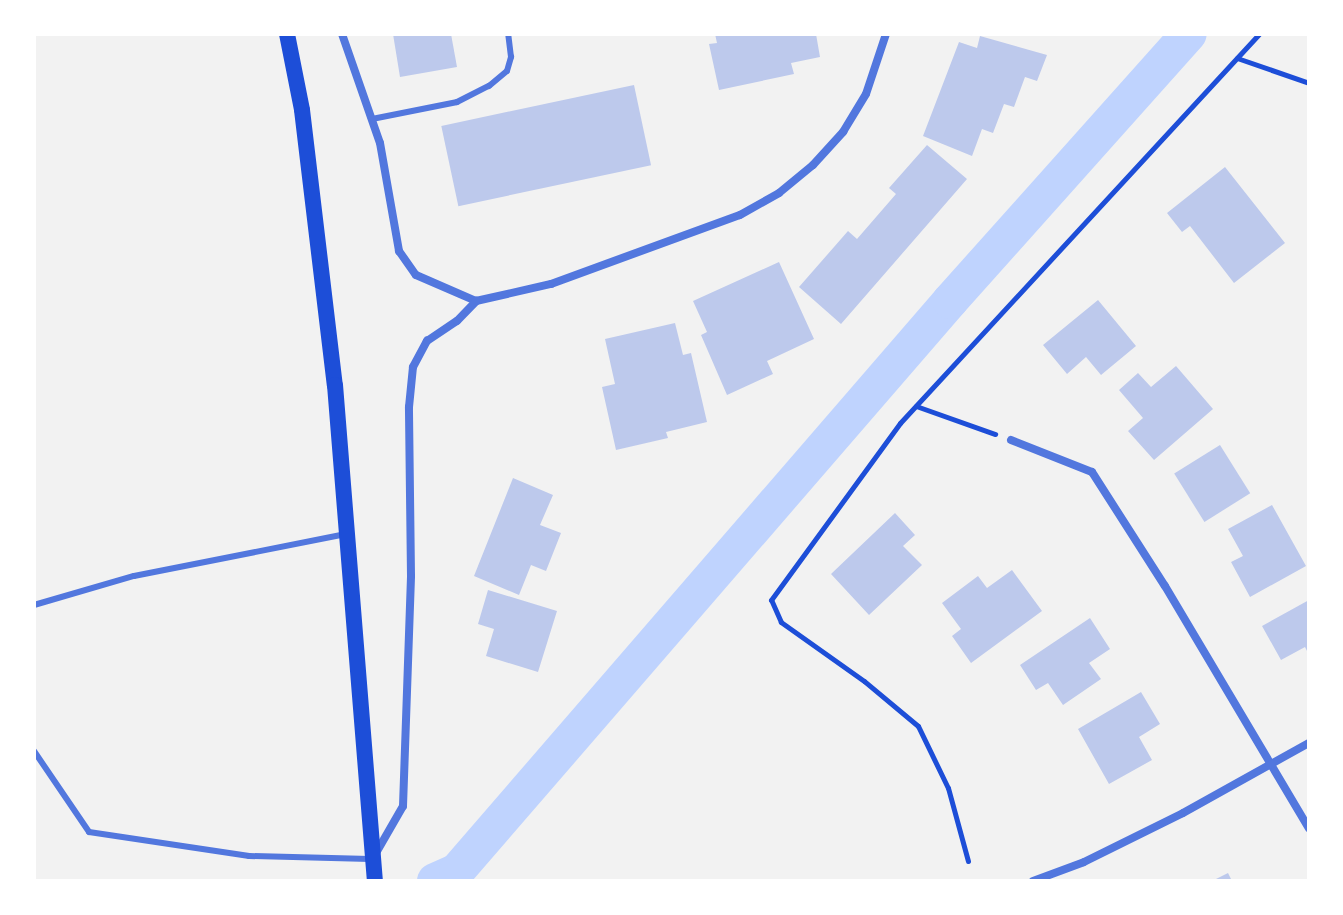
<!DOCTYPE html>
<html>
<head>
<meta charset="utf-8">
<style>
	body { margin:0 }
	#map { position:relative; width:1343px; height:915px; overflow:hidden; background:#f2f2f2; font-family:"Alegreya Sans",sans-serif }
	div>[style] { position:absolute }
	.canal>* { height:36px; margin:-18px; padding:0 18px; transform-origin:18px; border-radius:18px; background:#bfd3fe }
	.building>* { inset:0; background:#bdc9ec; transform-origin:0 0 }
	.path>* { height:5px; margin:-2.5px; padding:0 2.5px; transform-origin:2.5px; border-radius:2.5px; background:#1d4ed8 }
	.service>* { height:6px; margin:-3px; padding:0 3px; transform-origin:3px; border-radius:3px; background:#5277de }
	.minor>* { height:8px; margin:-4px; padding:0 4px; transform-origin:4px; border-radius:4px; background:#5277de }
	.secondary>* { height:16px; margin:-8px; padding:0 8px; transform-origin:8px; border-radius:8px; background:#1d4ed8 }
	span { translate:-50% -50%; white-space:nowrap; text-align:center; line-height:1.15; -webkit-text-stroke:6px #fff; paint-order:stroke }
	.frame { position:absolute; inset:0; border:36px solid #fff; pointer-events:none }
</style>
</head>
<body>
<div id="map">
	<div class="canal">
		<i style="left:435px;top:881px;width:24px;rotate:-24deg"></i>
		<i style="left:457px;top:871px;width:754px;rotate:-49.14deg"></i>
		<i style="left:950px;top:301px;width:358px;rotate:-48.2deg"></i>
	</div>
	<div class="building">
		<i style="clip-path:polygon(393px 34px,451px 34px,457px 67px,400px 77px)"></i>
		<i style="clip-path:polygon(715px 34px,816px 34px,820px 57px,791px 63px,794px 74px,719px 90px,709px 44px,717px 43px)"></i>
		<i style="clip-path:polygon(980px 36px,1047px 55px,1037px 81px,1025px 77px,1014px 107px,1004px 104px,993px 133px,982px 129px,972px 156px,923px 136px,959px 42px,977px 48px)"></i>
		<i style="left:634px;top:85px;width:82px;height:197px;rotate:78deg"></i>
		<i style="clip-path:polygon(927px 145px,967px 179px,841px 324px,799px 287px,848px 231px,857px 239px,896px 194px,889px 188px)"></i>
		<i style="clip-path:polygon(1225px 167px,1285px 243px,1234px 283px,1190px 226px,1182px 232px,1167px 213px)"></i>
		<i style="clip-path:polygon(779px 262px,814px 339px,767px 361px,773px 374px,727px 395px,701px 335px,707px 332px,693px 301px)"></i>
		<i style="clip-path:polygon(1098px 300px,1136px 346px,1101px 375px,1086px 357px,1067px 374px,1043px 345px)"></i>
		<i style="clip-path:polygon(675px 323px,683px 355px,691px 353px,707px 422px,666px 432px,668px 438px,616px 450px,602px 387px,615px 384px,605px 339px)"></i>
		<i style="clip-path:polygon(1176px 366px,1213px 409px,1154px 460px,1128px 431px,1143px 418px,1119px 390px,1138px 373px,1151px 387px)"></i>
		<i style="left:1220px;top:445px;width:57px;height:54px;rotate:58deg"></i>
		<i style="clip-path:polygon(513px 478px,553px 495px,540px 525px,561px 533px,546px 571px,531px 565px,519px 595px,474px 576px)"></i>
		<i style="clip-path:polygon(1272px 505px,1306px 566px,1250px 597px,1231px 562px,1243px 556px,1228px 529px)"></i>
		<i style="clip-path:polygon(895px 513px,915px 535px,903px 546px,922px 565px,869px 615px,831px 574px)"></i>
		<i style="clip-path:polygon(1012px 570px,1042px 611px,971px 663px,952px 636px,961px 629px,942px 603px,978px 576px,987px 588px)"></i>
		<i style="clip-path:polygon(488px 590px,557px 611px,538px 672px,486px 656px,494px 629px,478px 624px)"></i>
		<i style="clip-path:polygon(1309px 600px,1309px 655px,1305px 647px,1281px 660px,1262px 626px)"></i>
		<i style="clip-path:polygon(1090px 618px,1110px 649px,1089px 663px,1101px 679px,1063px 705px,1048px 683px,1036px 690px,1020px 665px)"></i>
		<i style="clip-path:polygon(1141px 692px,1160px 724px,1139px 737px,1152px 760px,1109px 784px,1078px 729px)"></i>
		<i style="clip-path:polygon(1228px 873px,1232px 881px,1212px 881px)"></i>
	</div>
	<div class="path">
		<i style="left:1237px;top:58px;width:76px;rotate:19.1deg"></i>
		<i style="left:916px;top:406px;width:84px;rotate:19.5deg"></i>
		<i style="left:968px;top:861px;width:76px;rotate:-105.3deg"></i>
		<i style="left:948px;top:788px;width:69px;rotate:-115.8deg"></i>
		<i style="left:918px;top:726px;width:70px;rotate:-140.2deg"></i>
		<i style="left:864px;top:681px;width:102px;rotate:-144.6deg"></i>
		<i style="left:781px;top:622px;width:24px;rotate:-114deg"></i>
		<i style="left:771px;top:600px;width:219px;rotate:-53.9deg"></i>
		<i style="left:900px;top:423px;width:529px;rotate:-47.3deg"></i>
	</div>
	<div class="service">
		<i style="left:372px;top:119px;width:87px;rotate:-11.3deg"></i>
		<i style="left:457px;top:102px;width:36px;rotate:-27deg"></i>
		<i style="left:489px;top:86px;width:23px;rotate:-40deg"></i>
		<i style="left:507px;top:71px;width:15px;rotate:-74deg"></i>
		<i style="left:511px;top:57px;width:23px;rotate:-97deg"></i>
		<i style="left:34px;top:605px;width:104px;rotate:-16.2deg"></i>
		<i style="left:134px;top:576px;width:216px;rotate:-11.2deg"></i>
		<i style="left:34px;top:751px;width:98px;rotate:55.8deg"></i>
		<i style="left:89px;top:832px;width:162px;rotate:8.5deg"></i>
		<i style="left:249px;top:856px;width:121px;rotate:1.4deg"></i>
	</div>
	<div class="minor">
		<i style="left:342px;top:34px;width:115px;rotate:70.8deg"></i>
		<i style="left:380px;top:143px;width:110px;rotate:80deg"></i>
		<i style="left:399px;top:251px;width:29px;rotate:55deg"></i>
		<i style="left:416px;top:275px;width:65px;rotate:23.4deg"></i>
		<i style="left:476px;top:301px;width:77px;rotate:-12.8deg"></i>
		<i style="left:551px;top:284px;width:201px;rotate:-20.1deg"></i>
		<i style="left:740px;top:215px;width:45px;rotate:-29.4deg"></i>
		<i style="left:779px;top:193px;width:44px;rotate:-39.5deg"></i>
		<i style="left:813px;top:165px;width:45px;rotate:-47.7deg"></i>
		<i style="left:843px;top:132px;width:44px;rotate:-58.8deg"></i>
		<i style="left:866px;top:94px;width:63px;rotate:-71.6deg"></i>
		<i style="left:1011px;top:440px;width:87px;rotate:21.6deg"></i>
		<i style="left:1092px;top:472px;width:135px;rotate:57.4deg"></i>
		<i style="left:1165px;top:586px;width:282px;rotate:59.3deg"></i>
		<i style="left:376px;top:853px;width:54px;rotate:-60.1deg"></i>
		<i style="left:403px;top:806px;width:230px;rotate:-88deg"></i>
		<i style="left:411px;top:576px;width:169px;rotate:-90.7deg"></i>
		<i style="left:409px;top:407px;width:40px;rotate:-84.3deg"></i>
		<i style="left:413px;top:367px;width:30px;rotate:-62deg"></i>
		<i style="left:427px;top:341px;width:36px;rotate:-34deg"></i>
		<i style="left:457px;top:321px;width:28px;rotate:-46deg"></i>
		<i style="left:1033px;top:881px;width:54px;rotate:-20.4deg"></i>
		<i style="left:1084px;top:862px;width:110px;rotate:-26.3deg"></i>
		<i style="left:1183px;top:813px;width:144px;rotate:-29.1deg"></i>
	</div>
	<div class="secondary">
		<i style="left:287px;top:34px;width:77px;rotate:78.8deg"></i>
		<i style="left:302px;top:110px;width:277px;rotate:83.2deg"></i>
		<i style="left:335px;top:385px;width:498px;rotate:85.4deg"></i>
	</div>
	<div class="frame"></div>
</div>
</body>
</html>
